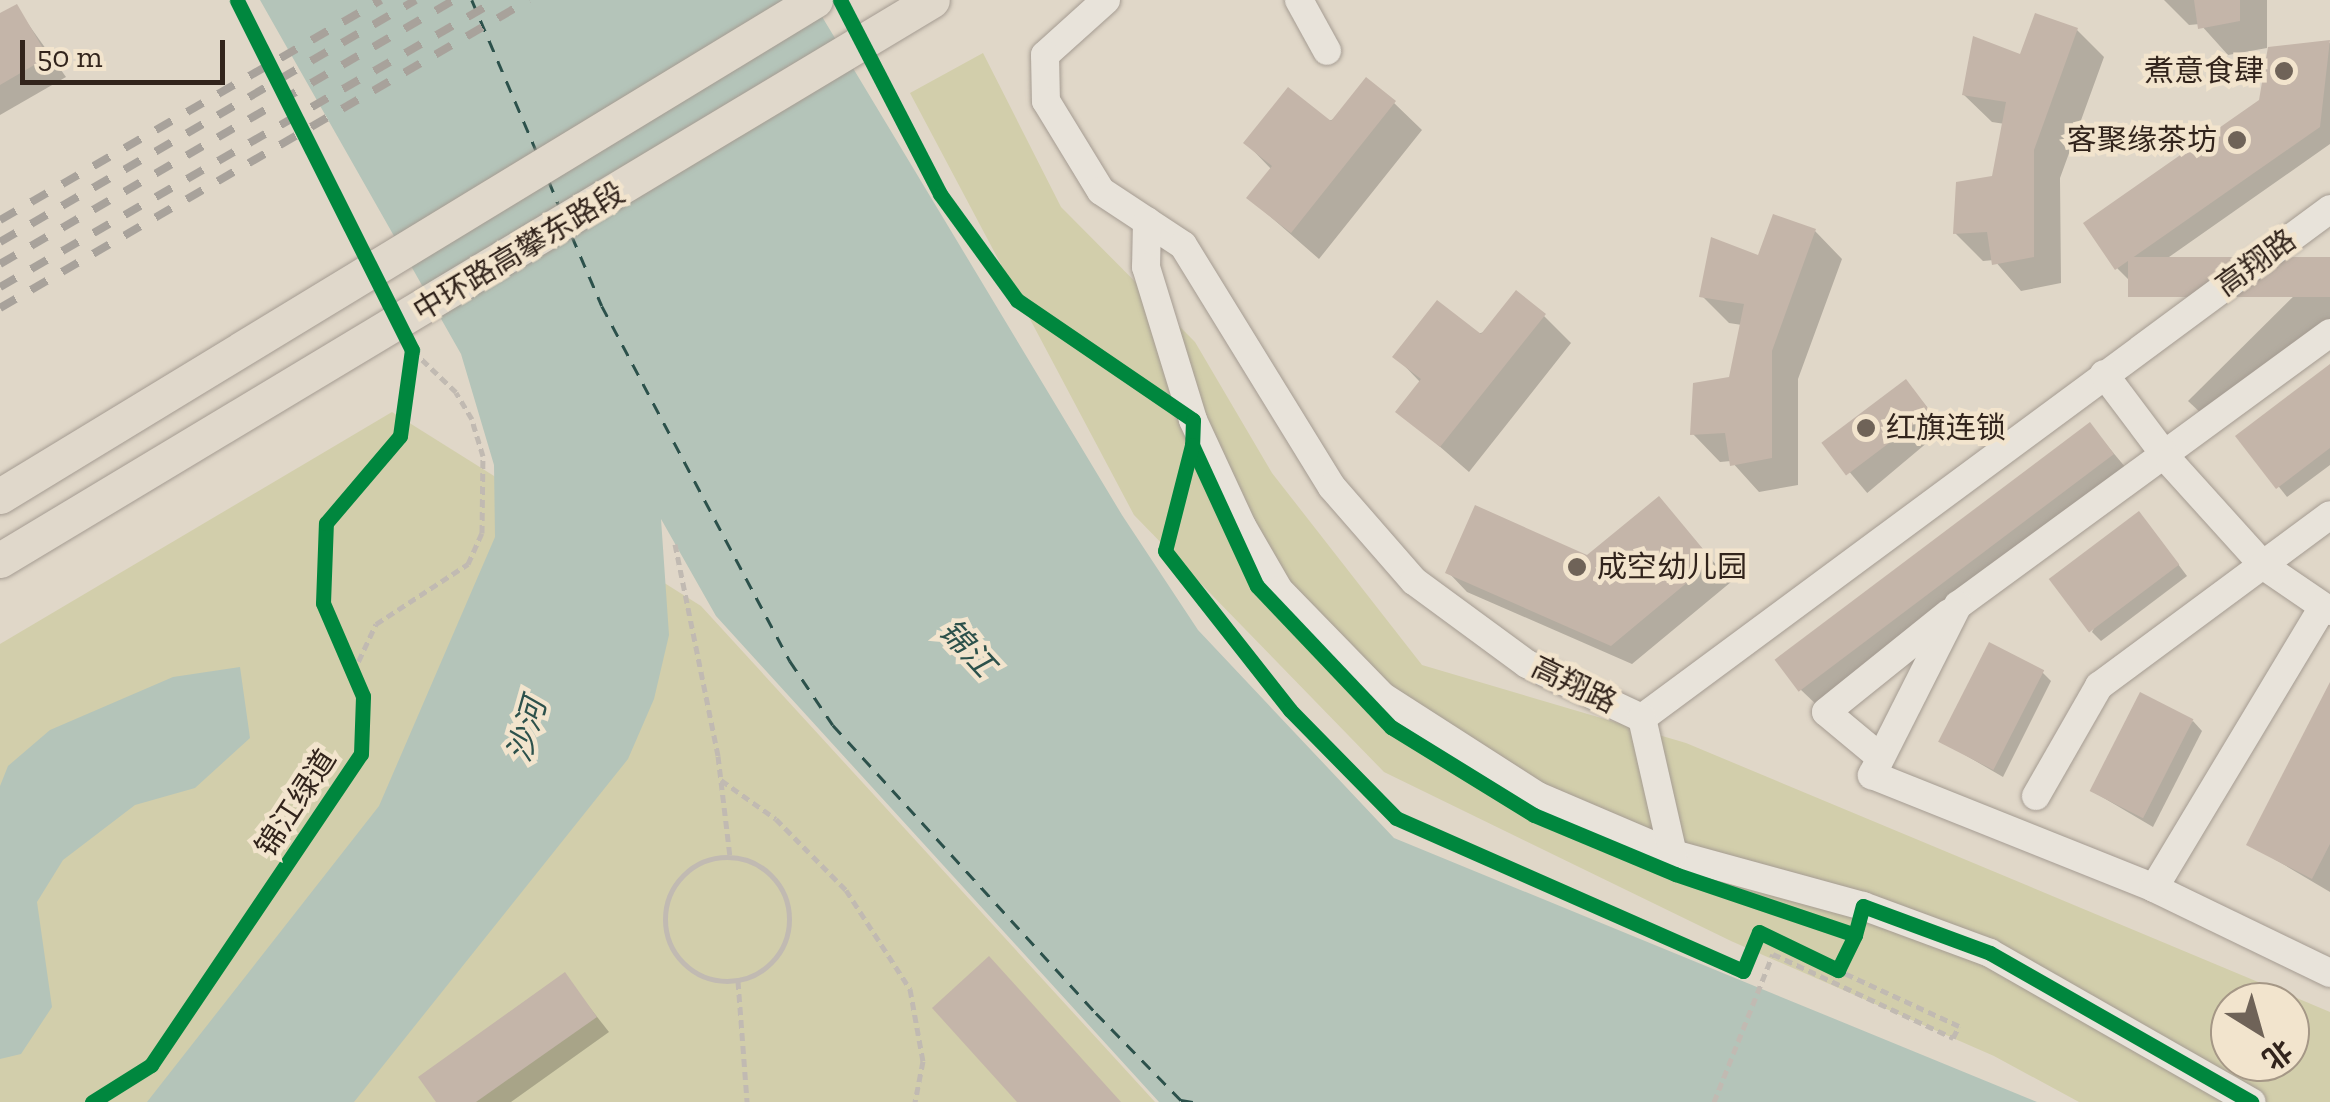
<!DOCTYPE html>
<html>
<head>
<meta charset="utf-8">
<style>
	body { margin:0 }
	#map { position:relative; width:2330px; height:1102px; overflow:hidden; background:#e0d7c8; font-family:"Zilla Slab","Noto Sans SC",serif }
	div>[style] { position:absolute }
	.green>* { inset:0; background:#d2ceab }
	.water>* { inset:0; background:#b4c4b9 }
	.shadow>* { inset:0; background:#0003; transform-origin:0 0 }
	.ferry>* { height:2.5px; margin-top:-1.25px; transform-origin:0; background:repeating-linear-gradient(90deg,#2c514b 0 12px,transparent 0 22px) }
	.building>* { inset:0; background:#c4b5a9; transform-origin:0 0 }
	.path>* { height:5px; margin-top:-2.5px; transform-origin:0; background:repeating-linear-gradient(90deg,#c1bab2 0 8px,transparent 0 13px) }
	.path>.ring { margin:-2.5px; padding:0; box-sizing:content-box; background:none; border:5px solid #c1bab2; border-radius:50% }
	.roads { filter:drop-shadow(0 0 2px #a59c92) drop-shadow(0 0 2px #a59c92) }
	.minor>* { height:28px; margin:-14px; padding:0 14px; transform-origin:14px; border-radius:14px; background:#e8e3da }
	.major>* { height:35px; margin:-17.5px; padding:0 17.5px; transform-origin:17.5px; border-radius:17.5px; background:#e0d8cb }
	.rail>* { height:8px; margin-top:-4px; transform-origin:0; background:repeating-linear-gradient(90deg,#a8a29b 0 18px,transparent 0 36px) }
	.cycleway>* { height:15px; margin:-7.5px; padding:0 7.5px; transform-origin:7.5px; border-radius:7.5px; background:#00873e }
	.dots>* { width:28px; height:28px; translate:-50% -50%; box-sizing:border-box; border:5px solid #f2e4cd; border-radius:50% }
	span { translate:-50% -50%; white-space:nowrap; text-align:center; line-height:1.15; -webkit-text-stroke:9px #f2e4cd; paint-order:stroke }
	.poi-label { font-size:30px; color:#32241c }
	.right { translate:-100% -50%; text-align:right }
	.left { translate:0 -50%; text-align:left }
	.street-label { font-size:30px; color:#32241c }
	.water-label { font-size:32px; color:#2c514b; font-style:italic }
	.north { position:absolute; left:2210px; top:982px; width:100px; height:100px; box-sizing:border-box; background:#f2e4cd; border:2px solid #a59786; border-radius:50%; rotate:143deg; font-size:28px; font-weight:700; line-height:40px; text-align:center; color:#32241c }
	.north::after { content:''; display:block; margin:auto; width:35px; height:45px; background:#6f6358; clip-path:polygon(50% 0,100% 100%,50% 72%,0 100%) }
	.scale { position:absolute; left:20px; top:40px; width:205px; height:45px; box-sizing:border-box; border:5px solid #32241c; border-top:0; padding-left:12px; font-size:30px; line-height:35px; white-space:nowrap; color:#32241c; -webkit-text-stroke:8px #f2e4cd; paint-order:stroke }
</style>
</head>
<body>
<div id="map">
	<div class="green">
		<i style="clip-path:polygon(evenodd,983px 53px,1061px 207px,1195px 342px,1272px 473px,1422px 665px,1686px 743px,2330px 1012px,2330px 1102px,2079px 1102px,1994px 1056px,1731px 941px,1384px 772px,1134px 515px,910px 93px,983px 53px,2230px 1002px,2290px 1002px,2290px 1062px,2230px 1062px,2230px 1002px)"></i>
		<i style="clip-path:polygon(392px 412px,701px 606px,1155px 1102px,0 1102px,0 644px)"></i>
	</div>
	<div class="water">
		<i style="clip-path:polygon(260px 0,812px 0,1122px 515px,1198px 630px,1394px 838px,2037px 1102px,1159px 1102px,716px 616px,661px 519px,669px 635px,654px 699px,628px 759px,354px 1102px,147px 1102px,379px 806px,495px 537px,494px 465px,461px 354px)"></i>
		<i style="clip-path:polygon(240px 667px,250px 738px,195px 788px,135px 805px,63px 860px,37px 902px,52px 1007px,21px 1054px,0 1059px,0 786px,8px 766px,50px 730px,173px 677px)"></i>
	</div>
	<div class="shadow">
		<i style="clip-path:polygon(2164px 0,2267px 0,2267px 48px,2228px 55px,2200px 24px,2189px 25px)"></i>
		<i style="clip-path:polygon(16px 7px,66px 77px,0 115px,0 16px)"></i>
		<i style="clip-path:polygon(2077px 30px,2104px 57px,2060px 178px,2061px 283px,2021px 291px,1994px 260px,1983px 261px,1955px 233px,1994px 179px,2005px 124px,1992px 122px,1964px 95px)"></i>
		<i style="clip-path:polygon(2330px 43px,2330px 144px,2132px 283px,2117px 268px,2261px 101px,2270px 50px)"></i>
		<i style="clip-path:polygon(1394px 103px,1422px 130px,1319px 259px,1249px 198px,1272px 170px,1246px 143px)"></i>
		<i style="clip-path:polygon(1815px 231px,1842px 259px,1798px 379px,1798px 485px,1759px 492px,1731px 461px,1720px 462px,1693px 434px,1731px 379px,1742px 325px,1729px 323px,1702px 296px)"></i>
		<i style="clip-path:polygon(2330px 260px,2330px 321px,2203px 415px,2188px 401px)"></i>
		<i style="clip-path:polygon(1544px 316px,1571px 343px,1469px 472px,1399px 411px,1421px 383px,1395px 356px)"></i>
		<i style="clip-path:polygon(2330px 367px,2330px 465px,2287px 497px,2239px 436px)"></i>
		<i style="left:1906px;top:382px;width:60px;height:101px;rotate:50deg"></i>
		<i style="clip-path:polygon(2090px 425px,2131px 474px,1820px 708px,1800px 689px)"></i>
		<i style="clip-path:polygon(1659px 499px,1731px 582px,1632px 664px,1467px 592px,1448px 572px,1588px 558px)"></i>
		<i style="clip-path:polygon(2148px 524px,2187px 576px,2101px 641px,2092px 632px)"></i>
		<i style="clip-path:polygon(2042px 672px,2051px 681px,2003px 777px,1941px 741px)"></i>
		<i style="clip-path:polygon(2330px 690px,2330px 892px,2249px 844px)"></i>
		<i style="clip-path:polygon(2193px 721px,2202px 731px,2153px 827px,2092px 791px)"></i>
		<i style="clip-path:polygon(564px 975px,609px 1032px,511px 1102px,439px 1102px)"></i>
	</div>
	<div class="ferry">
		<i style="left:472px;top:0;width:163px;rotate:66.9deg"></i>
		<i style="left:549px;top:181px;width:27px;rotate:68deg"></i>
		<i style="left:572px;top:236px;width:76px;rotate:66.8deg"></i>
		<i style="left:602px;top:306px;width:402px;rotate:62.1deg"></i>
		<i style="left:790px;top:661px;width:77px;rotate:56.1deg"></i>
		<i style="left:833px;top:725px;width:390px;rotate:47.6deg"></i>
		<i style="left:1096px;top:1013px;width:122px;rotate:45.7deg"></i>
		<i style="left:1181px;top:1100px;width:12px;rotate:9deg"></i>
	</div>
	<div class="building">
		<i style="clip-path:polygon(2194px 0,2240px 0,2240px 21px,2198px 29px)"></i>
		<i style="clip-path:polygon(17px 4px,48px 57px,0 85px,0 13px)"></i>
		<i style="clip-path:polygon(2035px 13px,2078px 28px,2034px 150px,2034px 257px,1992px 265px,1987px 232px,1953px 234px,1956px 182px,1992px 176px,2006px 102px,1962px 95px,1973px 36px,2020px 54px)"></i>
		<i style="clip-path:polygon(2330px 40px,2320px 127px,2115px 270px,2083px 223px,2259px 100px,2268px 47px)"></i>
		<i style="clip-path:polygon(1366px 77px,1396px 101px,1291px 233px,1246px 198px,1272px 166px,1243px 143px,1288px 87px,1331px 121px)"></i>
		<i style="clip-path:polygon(1773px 214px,1816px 229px,1772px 351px,1772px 458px,1730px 466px,1725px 433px,1690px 435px,1693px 383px,1729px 377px,1744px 304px,1699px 297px,1711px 237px,1758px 255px)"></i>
		<i style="left:2330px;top:257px;width:40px;height:202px;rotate:90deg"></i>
		<i style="clip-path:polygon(1516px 290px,1546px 314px,1440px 447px,1395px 412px,1421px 379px,1392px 357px,1437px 300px,1481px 334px)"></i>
		<i style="clip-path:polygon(2330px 364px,2330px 448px,2276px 489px,2235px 436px)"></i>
		<i style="left:1906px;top:379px;width:41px;height:106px;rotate:53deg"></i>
		<i style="left:2090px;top:422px;width:40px;height:395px;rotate:53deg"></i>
		<i style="clip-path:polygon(1659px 496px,1713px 561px,1611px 646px,1445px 573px,1475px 505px,1587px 555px)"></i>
		<i style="left:2139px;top:511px;width:67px;height:113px;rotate:53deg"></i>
		<i style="left:1989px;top:642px;width:62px;height:112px;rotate:27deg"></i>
		<i style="clip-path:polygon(2330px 682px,2330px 844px,2312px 879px,2246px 845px)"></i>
		<i style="left:2140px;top:692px;width:60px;height:111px;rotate:27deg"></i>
		<i style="clip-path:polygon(989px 956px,1121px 1102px,1017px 1102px,932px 1008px)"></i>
		<i style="clip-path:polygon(565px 972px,597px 1017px,476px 1102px,436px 1102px,418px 1077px)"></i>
	</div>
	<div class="path">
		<i style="left:675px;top:544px;width:216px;rotate:78.5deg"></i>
		<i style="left:718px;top:756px;width:102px;rotate:83.2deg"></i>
		<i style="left:353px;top:673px;width:54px;rotate:-64.9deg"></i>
		<i style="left:376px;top:624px;width:110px;rotate:-33.1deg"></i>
		<i style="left:468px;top:564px;width:34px;rotate:-66deg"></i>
		<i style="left:482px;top:533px;width:77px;rotate:-89.3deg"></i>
		<i style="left:483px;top:456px;width:39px;rotate:-107deg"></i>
		<i style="left:472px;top:419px;width:31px;rotate:-121deg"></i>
		<i style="left:456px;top:392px;width:61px;rotate:-136.3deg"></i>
		<i style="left:721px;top:780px;width:67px;rotate:35.3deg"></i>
		<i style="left:776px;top:819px;width:100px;rotate:45.4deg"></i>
		<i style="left:846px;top:890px;width:118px;rotate:57.1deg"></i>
		<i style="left:910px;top:989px;width:73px;rotate:79.8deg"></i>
		<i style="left:923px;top:1061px;width:42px;rotate:101deg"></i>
		<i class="ring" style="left:665px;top:857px;width:119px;height:119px"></i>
		<i style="left:738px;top:981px;width:121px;rotate:85.7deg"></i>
		<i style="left:1714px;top:1102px;width:159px;rotate:-68.3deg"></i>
		<i style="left:1773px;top:954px;width:199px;rotate:25deg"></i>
		<i style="left:1953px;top:1038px;width:13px;rotate:-63deg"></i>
		<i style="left:1959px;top:1026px;width:133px;rotate:-155.2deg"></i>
	</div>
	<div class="roads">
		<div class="minor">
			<i style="left:1106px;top:0;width:82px;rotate:138deg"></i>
			<i style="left:1045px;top:55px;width:46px;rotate:88.8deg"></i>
			<i style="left:1046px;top:101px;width:105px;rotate:58.6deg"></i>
			<i style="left:1101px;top:191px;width:98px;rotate:33.4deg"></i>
			<i style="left:1183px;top:245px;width:284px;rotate:58.4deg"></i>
			<i style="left:1332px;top:487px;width:125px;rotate:48.9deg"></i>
			<i style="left:1414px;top:581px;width:140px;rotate:36.3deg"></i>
			<i style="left:1527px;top:664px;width:127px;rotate:25.2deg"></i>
			<i style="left:1642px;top:718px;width:856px;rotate:-36.49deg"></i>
			<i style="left:1299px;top:0;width:58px;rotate:61.2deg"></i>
			<i style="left:1147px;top:221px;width:46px;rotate:91.2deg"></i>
			<i style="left:1146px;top:267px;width:160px;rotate:72.9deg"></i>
			<i style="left:1193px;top:420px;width:117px;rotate:65.2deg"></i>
			<i style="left:1242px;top:526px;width:74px;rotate:60deg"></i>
			<i style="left:1279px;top:590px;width:148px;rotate:45.8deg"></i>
			<i style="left:1382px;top:696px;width:185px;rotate:32.7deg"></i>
			<i style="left:1538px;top:796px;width:147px;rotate:23.2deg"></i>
			<i style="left:1673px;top:854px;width:197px;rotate:15.3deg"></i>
			<i style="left:1863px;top:906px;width:135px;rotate:20.3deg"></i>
			<i style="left:1990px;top:953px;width:301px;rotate:29.7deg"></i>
			<i style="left:2330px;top:333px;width:461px;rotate:143.8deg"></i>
			<i style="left:1958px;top:605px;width:191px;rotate:116.8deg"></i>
			<i style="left:1872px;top:775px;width:304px;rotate:21.8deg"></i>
			<i style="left:2154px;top:888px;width:195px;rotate:25.8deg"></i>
			<i style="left:2104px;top:374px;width:110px;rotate:53.1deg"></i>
			<i style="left:2170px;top:462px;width:140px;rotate:47.9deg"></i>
			<i style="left:2264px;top:566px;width:80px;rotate:34.3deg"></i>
			<i style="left:1642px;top:718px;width:139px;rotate:77.2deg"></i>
			<i style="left:1880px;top:757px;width:70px;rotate:-140.2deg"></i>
			<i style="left:1826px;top:712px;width:158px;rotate:-38.8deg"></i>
			<i style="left:2036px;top:796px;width:127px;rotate:-60.2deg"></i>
			<i style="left:2099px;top:686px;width:287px;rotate:-36.5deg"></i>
			<i style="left:2154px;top:888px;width:328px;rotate:-59deg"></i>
		</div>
		<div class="major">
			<i style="left:0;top:496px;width:954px;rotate:-31.32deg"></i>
			<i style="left:0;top:560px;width:1087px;rotate:-31deg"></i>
		</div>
	</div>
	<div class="rail">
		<i style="left:0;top:220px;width:440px;rotate:-30deg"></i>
		<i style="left:0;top:242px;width:481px;rotate:-30.2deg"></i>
		<i style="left:0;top:264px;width:525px;rotate:-30.18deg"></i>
		<i style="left:0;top:287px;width:574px;rotate:-30deg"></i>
		<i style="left:0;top:308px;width:612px;rotate:-30.21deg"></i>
	</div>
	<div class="cycleway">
		<i style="left:840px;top:0;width:218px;rotate:62.7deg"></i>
		<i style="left:940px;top:194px;width:131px;rotate:54deg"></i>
		<i style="left:1017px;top:300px;width:213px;rotate:34.3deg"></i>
		<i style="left:1193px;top:420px;width:25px;rotate:92deg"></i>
		<i style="left:1192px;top:445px;width:155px;rotate:65.3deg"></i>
		<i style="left:1257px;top:586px;width:195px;rotate:46.5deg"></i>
		<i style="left:1391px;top:727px;width:168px;rotate:31.6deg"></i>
		<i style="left:1534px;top:815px;width:153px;rotate:22.7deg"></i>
		<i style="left:1675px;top:874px;width:190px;rotate:18.7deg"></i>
		<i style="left:1855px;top:935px;width:30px;rotate:-75deg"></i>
		<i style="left:1863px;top:906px;width:135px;rotate:20.3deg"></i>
		<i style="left:1990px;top:953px;width:301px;rotate:29.7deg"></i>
		<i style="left:1192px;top:445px;width:109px;rotate:104.3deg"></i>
		<i style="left:1165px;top:551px;width:202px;rotate:51.8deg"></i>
		<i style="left:1290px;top:710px;width:151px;rotate:45.5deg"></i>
		<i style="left:1396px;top:818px;width:379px;rotate:23.8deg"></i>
		<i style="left:1743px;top:971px;width:42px;rotate:-67.7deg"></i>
		<i style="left:1759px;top:932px;width:88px;rotate:25.7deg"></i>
		<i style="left:1838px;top:970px;width:39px;rotate:-64deg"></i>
		<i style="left:92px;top:1102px;width:70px;rotate:-32.1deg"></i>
		<i style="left:151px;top:1065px;width:375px;rotate:-56deg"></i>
		<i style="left:361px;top:754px;width:58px;rotate:-88deg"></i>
		<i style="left:363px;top:696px;width:101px;rotate:-113.3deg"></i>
		<i style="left:323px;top:603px;width:80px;rotate:-87.9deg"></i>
		<i style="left:326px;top:523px;width:114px;rotate:-49.6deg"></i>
		<i style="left:400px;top:436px;width:87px;rotate:-82.1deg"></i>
		<i style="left:412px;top:350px;width:391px;rotate:-116.6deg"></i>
	</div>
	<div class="dots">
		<i style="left:2284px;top:71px;background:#6f6358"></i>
		<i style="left:2237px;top:140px;background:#6f6358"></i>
		<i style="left:1866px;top:428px;background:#6f6358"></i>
		<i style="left:1577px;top:567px;background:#6f6358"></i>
	</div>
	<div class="poi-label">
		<span class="right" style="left:2264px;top:71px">煮意食肆</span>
		<span class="right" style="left:2217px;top:140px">客聚缘茶坊</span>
		<span class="left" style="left:1886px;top:428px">红旗连锁</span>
		<span class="left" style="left:1597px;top:567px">成空幼儿园</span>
	</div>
	<div class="street-label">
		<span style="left:519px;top:252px;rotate:-31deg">中环路高攀东路段</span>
		<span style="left:2256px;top:263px;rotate:-36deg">高翔路</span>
		<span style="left:1574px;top:685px;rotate:26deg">高翔路</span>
		<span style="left:296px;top:803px;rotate:-57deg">锦江绿道</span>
	</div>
	<div class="water-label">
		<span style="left:967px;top:648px;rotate:47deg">锦江</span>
		<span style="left:527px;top:730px;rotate:-74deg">沙河</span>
	</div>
	<div class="north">北</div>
	<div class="scale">50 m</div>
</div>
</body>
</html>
